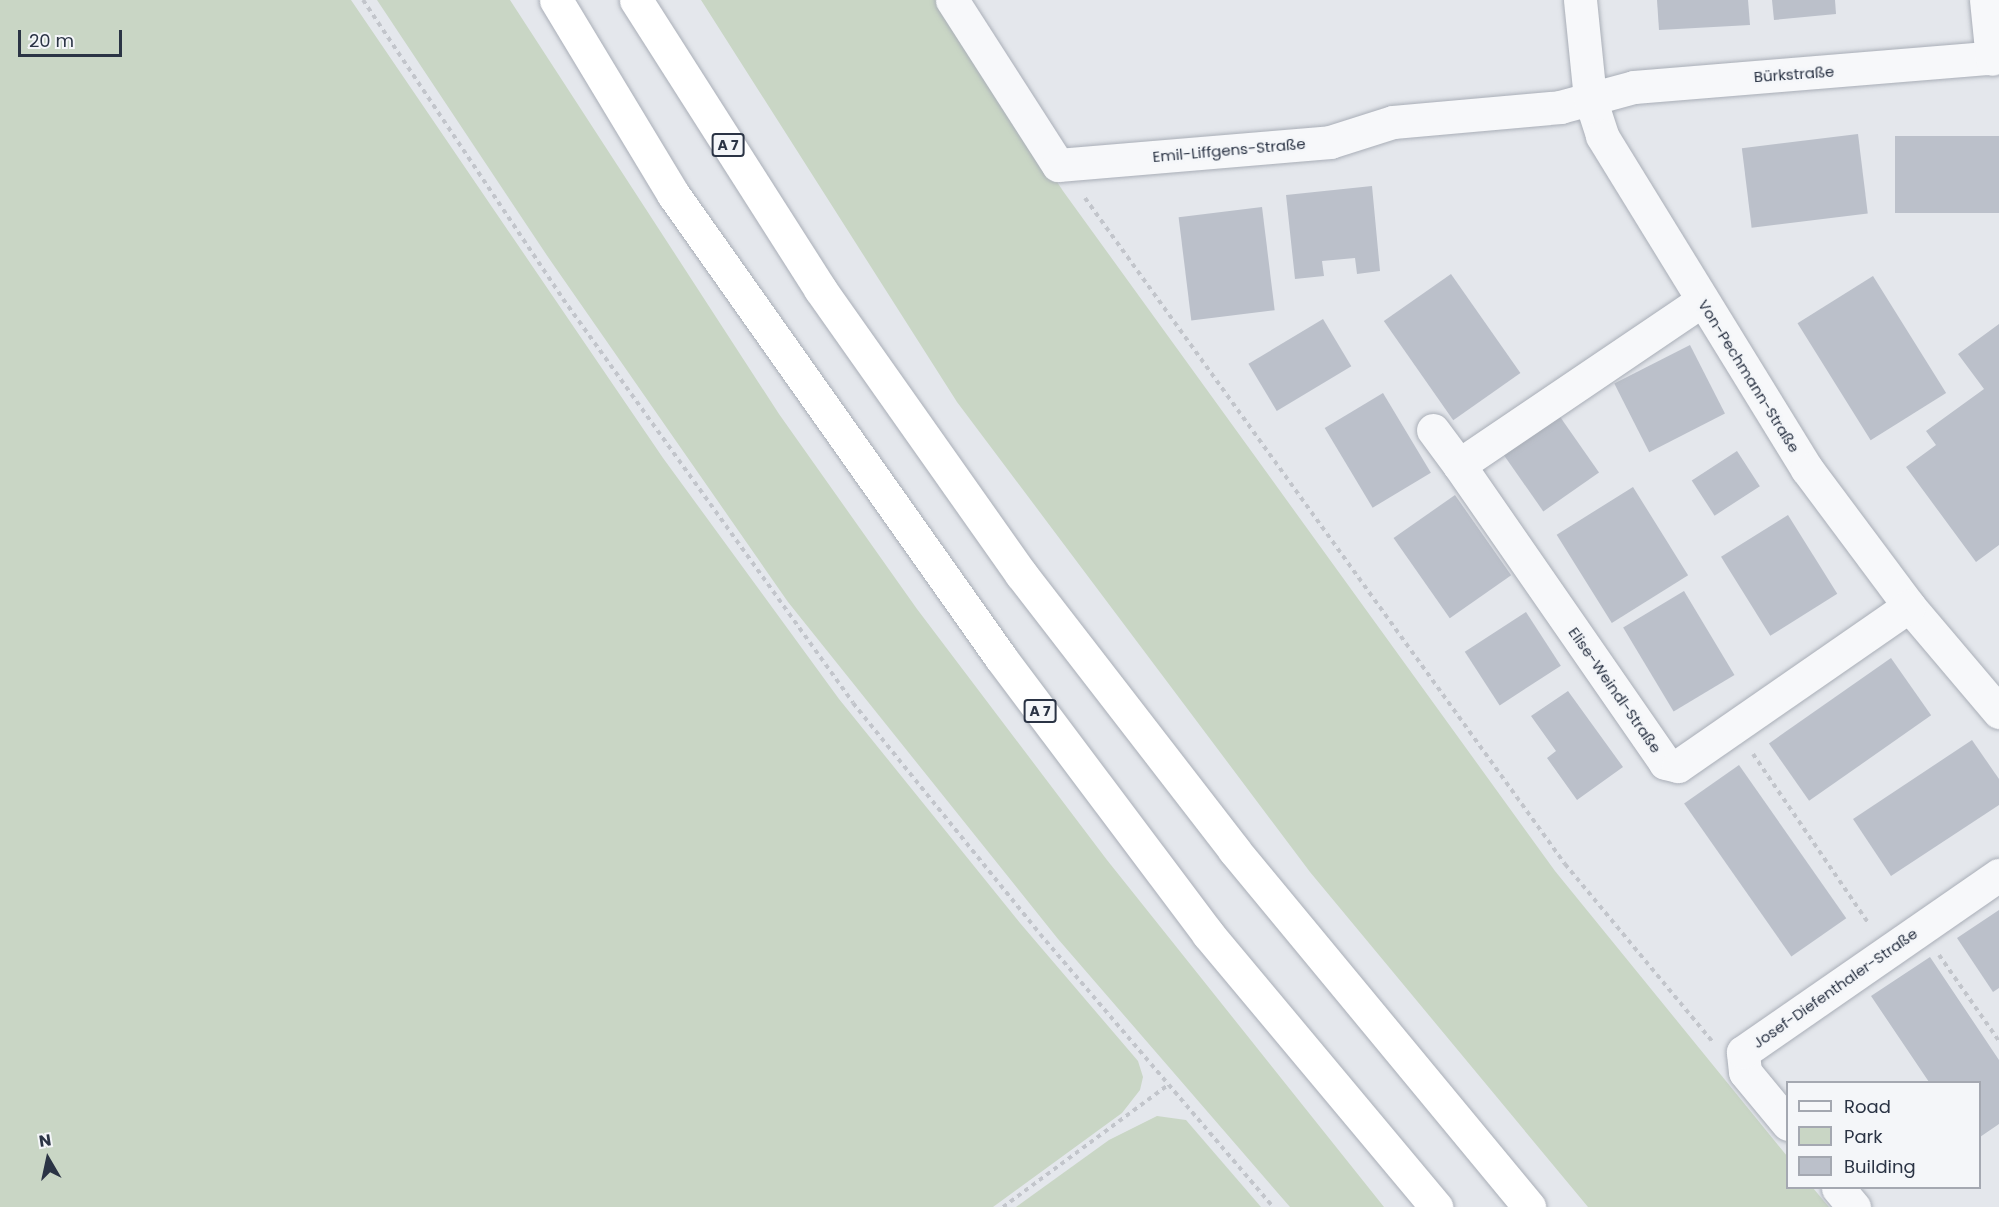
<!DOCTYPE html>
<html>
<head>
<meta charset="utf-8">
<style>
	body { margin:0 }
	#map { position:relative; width:1999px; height:1207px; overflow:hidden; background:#e4e7ec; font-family:Poppins,sans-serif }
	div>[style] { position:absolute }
	.green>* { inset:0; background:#c9d6c5 }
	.building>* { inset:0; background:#bbc0ca; transform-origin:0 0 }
	.path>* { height:4px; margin-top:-2px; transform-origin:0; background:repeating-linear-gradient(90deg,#c2c5cb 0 4.5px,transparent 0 9px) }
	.roads { filter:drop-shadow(0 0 2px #a9aeb7) drop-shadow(0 0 2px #a9aeb7) }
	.minor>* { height:33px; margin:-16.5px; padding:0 16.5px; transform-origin:16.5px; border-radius:16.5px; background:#f7f8fa }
	.highway>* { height:33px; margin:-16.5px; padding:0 16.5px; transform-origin:16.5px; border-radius:16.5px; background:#fff }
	span { translate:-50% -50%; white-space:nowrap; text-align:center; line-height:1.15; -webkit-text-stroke:5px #f4f6f9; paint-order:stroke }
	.shield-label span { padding:2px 4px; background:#f4f6f9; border:2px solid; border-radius:4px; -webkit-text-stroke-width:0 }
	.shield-label { font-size:14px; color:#2b3445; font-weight:700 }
	.street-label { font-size:15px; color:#2b3445 }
	.legend { position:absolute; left:1786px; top:1081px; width:195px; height:108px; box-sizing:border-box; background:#f4f6f9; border:2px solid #a4a8b1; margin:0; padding:8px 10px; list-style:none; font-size:18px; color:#2b3445 }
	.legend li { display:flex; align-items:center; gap:12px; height:30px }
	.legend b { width:30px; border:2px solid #a4a8b1 }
	.north { position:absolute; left:18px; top:1129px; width:60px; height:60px; -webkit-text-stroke:4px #f4f6f9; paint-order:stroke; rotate:351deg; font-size:16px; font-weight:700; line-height:24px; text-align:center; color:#2b3445 }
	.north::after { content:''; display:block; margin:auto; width:21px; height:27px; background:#2b3445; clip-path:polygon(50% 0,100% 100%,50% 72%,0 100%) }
	.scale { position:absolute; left:18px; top:30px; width:104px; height:27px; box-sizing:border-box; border:3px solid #2b3445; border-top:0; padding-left:8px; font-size:18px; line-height:21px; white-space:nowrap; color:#2b3445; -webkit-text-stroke:4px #f4f6f9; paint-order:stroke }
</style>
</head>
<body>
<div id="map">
	<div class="green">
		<i style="clip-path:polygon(0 0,351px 0,663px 458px,839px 699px,1020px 923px,1138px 1061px,1143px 1077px,1140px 1090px,1122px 1113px,993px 1207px,0 1207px)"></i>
		<i style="clip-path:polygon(377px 0,510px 0,779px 414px,917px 609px,1107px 860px,1384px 1207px,1290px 1207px,1058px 939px,788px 602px,548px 257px)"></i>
		<i style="clip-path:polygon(701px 0,938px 0,1063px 191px,1555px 871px,1787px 1156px,1788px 1188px,1813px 1188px,1829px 1207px,1588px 1207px,1310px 872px,957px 402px)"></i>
		<i style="clip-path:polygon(1157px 1116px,1186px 1120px,1261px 1207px,1016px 1207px,1109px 1140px)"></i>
	</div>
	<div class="building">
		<i style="clip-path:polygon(1657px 0,1748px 0,1750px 25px,1659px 30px)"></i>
		<i style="clip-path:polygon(1772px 0,1835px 0,1836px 14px,1774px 20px)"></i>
		<i style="left:1858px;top:134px;width:80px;height:117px;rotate:83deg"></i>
		<i style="left:1999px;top:136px;width:77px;height:104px;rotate:90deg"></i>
		<i style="clip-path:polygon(1372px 186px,1380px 271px,1357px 274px,1355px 258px,1322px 261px,1324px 276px,1295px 279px,1286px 195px)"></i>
		<i style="left:1262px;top:207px;width:104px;height:84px;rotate:83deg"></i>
		<i style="left:1451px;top:274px;width:121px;height:82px;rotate:55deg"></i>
		<i style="left:1873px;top:276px;width:138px;height:89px;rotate:58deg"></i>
		<i style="left:1323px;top:319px;width:55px;height:87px;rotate:59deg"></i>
		<i style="clip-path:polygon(1999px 324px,1999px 545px,1976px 562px,1906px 467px,1936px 445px,1926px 431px,1984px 389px,1958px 354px)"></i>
		<i style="left:1690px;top:345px;width:77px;height:85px;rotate:63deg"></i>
		<i style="left:1383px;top:393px;width:93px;height:68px;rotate:59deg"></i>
		<i style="left:1556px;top:411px;width:75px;height:68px;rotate:55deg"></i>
		<i style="left:1737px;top:451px;width:42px;height:54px;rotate:57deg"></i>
		<i style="left:1633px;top:487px;width:104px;height:90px;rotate:58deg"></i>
		<i style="left:1455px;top:495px;width:98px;height:75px;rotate:55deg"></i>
		<i style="left:1788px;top:515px;width:93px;height:79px;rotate:58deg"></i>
		<i style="left:1684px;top:591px;width:98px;height:71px;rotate:59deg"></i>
		<i style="left:1526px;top:612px;width:64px;height:73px;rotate:57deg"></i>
		<i style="left:1891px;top:658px;width:70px;height:149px;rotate:55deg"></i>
		<i style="clip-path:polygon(1568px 691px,1623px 767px,1577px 800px,1547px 758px,1556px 751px,1531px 716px)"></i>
		<i style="clip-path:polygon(1972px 740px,1999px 779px,1999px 805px,1891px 876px,1853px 819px)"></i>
		<i style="left:1739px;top:765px;width:187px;height:67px;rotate:55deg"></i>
		<i style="clip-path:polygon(1999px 910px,1999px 988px,1993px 992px,1957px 938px)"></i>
		<i style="clip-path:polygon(1930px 957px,1999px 1060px,1999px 1124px,1980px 1137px,1980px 1082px,1929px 1082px,1871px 996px)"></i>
	</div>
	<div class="path">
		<i style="left:363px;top:0;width:360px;rotate:56.2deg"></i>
		<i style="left:563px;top:299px;width:497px;rotate:54.3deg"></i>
		<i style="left:853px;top:703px;width:297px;rotate:51deg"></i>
		<i style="left:1040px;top:934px;width:359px;rotate:49.5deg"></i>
		<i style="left:1085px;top:198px;width:821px;rotate:54.22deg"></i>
		<i style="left:1565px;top:864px;width:230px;rotate:50.3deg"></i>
		<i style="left:1753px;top:754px;width:206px;rotate:55.7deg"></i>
		<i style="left:1939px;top:955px;width:105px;rotate:55.1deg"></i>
		<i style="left:1003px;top:1207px;width:205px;rotate:-36.5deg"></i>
	</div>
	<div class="roads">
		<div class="minor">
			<i style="left:952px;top:0;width:196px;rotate:57.3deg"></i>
			<i style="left:1058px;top:165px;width:273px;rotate:-4.8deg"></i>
			<i style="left:1330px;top:142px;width:66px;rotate:-17.6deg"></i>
			<i style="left:1393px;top:122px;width:168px;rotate:-5.1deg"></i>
			<i style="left:1560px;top:107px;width:77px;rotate:-15.1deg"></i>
			<i style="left:1634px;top:87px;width:366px;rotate:-4.7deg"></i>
			<i style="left:1580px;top:0;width:99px;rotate:84.2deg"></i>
			<i style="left:1590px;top:98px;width:40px;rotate:72deg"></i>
			<i style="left:1602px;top:136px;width:391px;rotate:58.4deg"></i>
			<i style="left:1807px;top:469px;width:171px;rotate:53.3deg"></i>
			<i style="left:1909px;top:606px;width:139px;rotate:49.7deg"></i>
			<i style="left:1986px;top:0;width:59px;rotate:84.2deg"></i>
			<i style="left:1433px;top:430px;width:44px;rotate:53.4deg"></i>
			<i style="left:1459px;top:465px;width:292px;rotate:-34.1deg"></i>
			<i style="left:1459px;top:465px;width:362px;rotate:55.3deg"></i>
			<i style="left:1665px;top:763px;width:13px;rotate:13deg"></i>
			<i style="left:1678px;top:766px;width:281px;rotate:-34.7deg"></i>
			<i style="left:1788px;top:1124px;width:67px;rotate:-129.6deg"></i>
			<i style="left:1745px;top:1072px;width:20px;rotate:-96deg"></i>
			<i style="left:1743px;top:1052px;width:311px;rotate:-34.7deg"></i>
			<i style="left:1838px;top:1188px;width:25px;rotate:50deg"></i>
		</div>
		<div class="highway">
			<i style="left:556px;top:0;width:227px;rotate:58.9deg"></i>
			<i style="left:673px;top:194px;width:568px;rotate:54.74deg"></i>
			<i style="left:1001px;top:658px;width:345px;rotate:53.1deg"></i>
			<i style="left:1208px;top:934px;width:356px;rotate:50.1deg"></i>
			<i style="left:636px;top:0;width:343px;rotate:57.5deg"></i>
			<i style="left:820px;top:289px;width:349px;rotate:54.8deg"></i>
			<i style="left:1021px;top:574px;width:349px;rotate:52.3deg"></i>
			<i style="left:1234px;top:850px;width:463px;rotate:50.4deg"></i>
		</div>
	</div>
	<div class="shield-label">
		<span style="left:728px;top:145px">A 7</span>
		<span style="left:1040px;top:711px">A 7</span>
	</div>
	<div class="street-label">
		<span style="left:1794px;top:74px;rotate:-4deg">Bürkstraße</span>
		<span style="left:1229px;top:150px;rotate:-5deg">Emil-Liffgens-Straße</span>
		<span style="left:1749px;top:376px;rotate:58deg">Von-Pechmann-Straße</span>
		<span style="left:1615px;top:690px;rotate:55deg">Elise-Weindl-Straße</span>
		<span style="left:1835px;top:988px;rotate:-35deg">Josef-Diefenthaler-Straße</span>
	</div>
	<ul class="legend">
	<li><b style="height:8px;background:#f7f8fa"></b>Road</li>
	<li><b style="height:16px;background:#c9d6c5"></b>Park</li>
	<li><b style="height:16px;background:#bbc0ca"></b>Building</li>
	</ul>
	<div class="north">N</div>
	<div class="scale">20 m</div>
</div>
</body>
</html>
